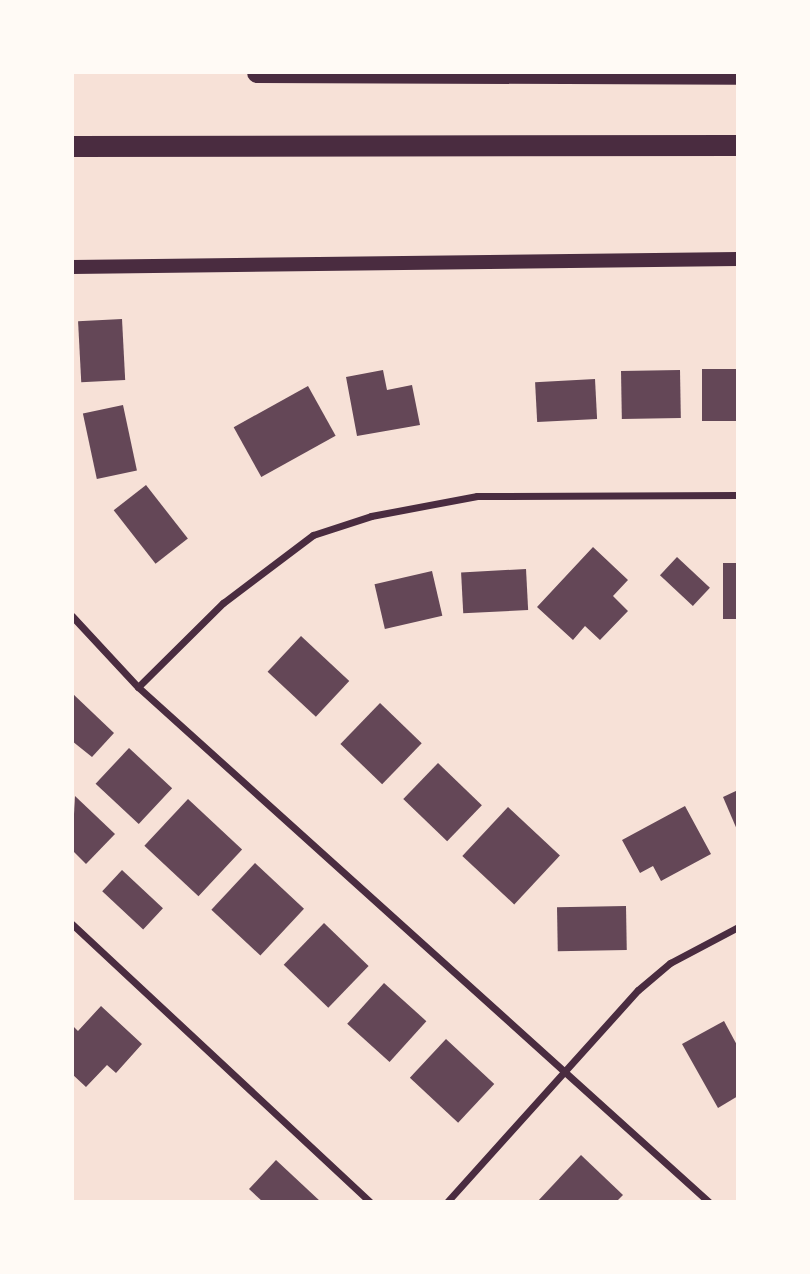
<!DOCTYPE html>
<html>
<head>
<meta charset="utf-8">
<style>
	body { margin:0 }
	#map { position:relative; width:810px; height:1274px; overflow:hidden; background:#f7e1d7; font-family:"Public Sans",sans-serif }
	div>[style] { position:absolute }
	.building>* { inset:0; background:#644757; transform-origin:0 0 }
	.minor>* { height:7px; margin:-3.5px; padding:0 3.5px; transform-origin:3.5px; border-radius:3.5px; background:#4a2c40 }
	.secondary>* { height:14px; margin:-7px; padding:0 7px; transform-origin:7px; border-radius:7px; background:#4a2c40 }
	.motorway>* { height:21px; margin:-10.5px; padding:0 10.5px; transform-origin:10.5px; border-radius:10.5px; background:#4a2c40 }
	span { translate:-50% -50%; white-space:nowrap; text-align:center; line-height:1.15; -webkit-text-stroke:7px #fffaf5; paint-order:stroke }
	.frame { position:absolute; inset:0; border:74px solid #fffaf5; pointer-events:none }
</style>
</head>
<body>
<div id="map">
	<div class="building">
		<i style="left:122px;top:319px;width:61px;height:44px;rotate:87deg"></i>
		<i style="left:738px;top:369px;width:52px;height:36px;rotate:90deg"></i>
		<i style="clip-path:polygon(383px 370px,387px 390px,412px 385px,420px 425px,357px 436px,346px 377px)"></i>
		<i style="left:680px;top:370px;width:48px;height:59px;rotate:89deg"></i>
		<i style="left:595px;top:379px;width:40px;height:60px;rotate:87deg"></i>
		<i style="left:308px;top:386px;width:57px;height:85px;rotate:61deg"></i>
		<i style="left:123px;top:405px;width:67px;height:41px;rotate:78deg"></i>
		<i style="left:146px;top:485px;width:68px;height:41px;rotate:52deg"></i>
		<i style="clip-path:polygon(593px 547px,628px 580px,613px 596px,628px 611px,600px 640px,585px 626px,573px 640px,537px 607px)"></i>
		<i style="left:677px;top:557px;width:45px;height:25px;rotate:43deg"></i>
		<i style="left:738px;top:563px;width:56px;height:15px;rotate:90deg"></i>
		<i style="left:526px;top:569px;width:41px;height:65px;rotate:87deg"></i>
		<i style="left:432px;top:571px;width:46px;height:59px;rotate:77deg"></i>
		<i style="left:301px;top:636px;width:66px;height:49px;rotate:43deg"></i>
		<i style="clip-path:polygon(72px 693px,114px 733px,92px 757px,72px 741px)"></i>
		<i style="left:380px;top:703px;width:58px;height:57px;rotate:44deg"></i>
		<i style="left:129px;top:748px;width:59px;height:49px;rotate:43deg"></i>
		<i style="left:438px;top:763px;width:61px;height:50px;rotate:44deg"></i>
		<i style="clip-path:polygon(738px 790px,738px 832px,723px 797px)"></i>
		<i style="clip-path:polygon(75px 796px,115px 834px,86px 864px,72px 850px)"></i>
		<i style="left:188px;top:799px;width:74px;height:64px;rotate:43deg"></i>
		<i style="clip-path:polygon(685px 806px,711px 854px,661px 881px,653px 866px,640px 873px,622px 840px)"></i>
		<i style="left:508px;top:807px;width:71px;height:67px;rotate:43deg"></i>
		<i style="left:255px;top:863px;width:67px;height:64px;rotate:43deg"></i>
		<i style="left:122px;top:870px;width:56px;height:29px;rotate:43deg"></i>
		<i style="left:626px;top:906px;width:44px;height:69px;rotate:89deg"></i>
		<i style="left:324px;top:923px;width:62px;height:58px;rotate:44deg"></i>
		<i style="left:384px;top:983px;width:57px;height:55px;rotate:42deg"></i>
		<i style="clip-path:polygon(101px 1006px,142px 1044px,116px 1073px,107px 1065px,86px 1087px,72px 1074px,72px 1025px,78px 1031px)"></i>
		<i style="clip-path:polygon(724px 1021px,738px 1047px,738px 1096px,718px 1108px,682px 1044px)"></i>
		<i style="left:446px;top:1039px;width:66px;height:53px;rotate:43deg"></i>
		<i style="clip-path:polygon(581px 1155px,623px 1195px,616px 1202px,537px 1202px)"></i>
		<i style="clip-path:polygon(276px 1160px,321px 1202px,263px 1202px,249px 1189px)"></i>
	</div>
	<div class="minor">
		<i style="left:72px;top:616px;width:97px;rotate:47.1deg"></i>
		<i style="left:138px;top:687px;width:769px;rotate:42.05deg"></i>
		<i style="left:138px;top:687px;width:120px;rotate:-44.7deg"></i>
		<i style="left:223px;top:603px;width:113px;rotate:-37.1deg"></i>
		<i style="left:313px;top:535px;width:61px;rotate:-18.1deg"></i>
		<i style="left:371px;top:516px;width:108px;rotate:-10.7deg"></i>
		<i style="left:477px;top:496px;width:261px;rotate:-0.2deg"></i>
		<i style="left:72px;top:924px;width:408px;rotate:43deg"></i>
		<i style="left:447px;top:1202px;width:285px;rotate:-48deg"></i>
		<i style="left:638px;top:990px;width:42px;rotate:-40.2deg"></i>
		<i style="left:670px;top:963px;width:77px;rotate:-27.9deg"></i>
	</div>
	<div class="secondary">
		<i style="left:72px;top:267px;width:666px;rotate:-0.69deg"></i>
	</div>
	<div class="motorway">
		<i style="left:257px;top:72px;width:481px;rotate:0.2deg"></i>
		<i style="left:72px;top:146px;width:666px;rotate:-0.09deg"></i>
	</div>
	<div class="frame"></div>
</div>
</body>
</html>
